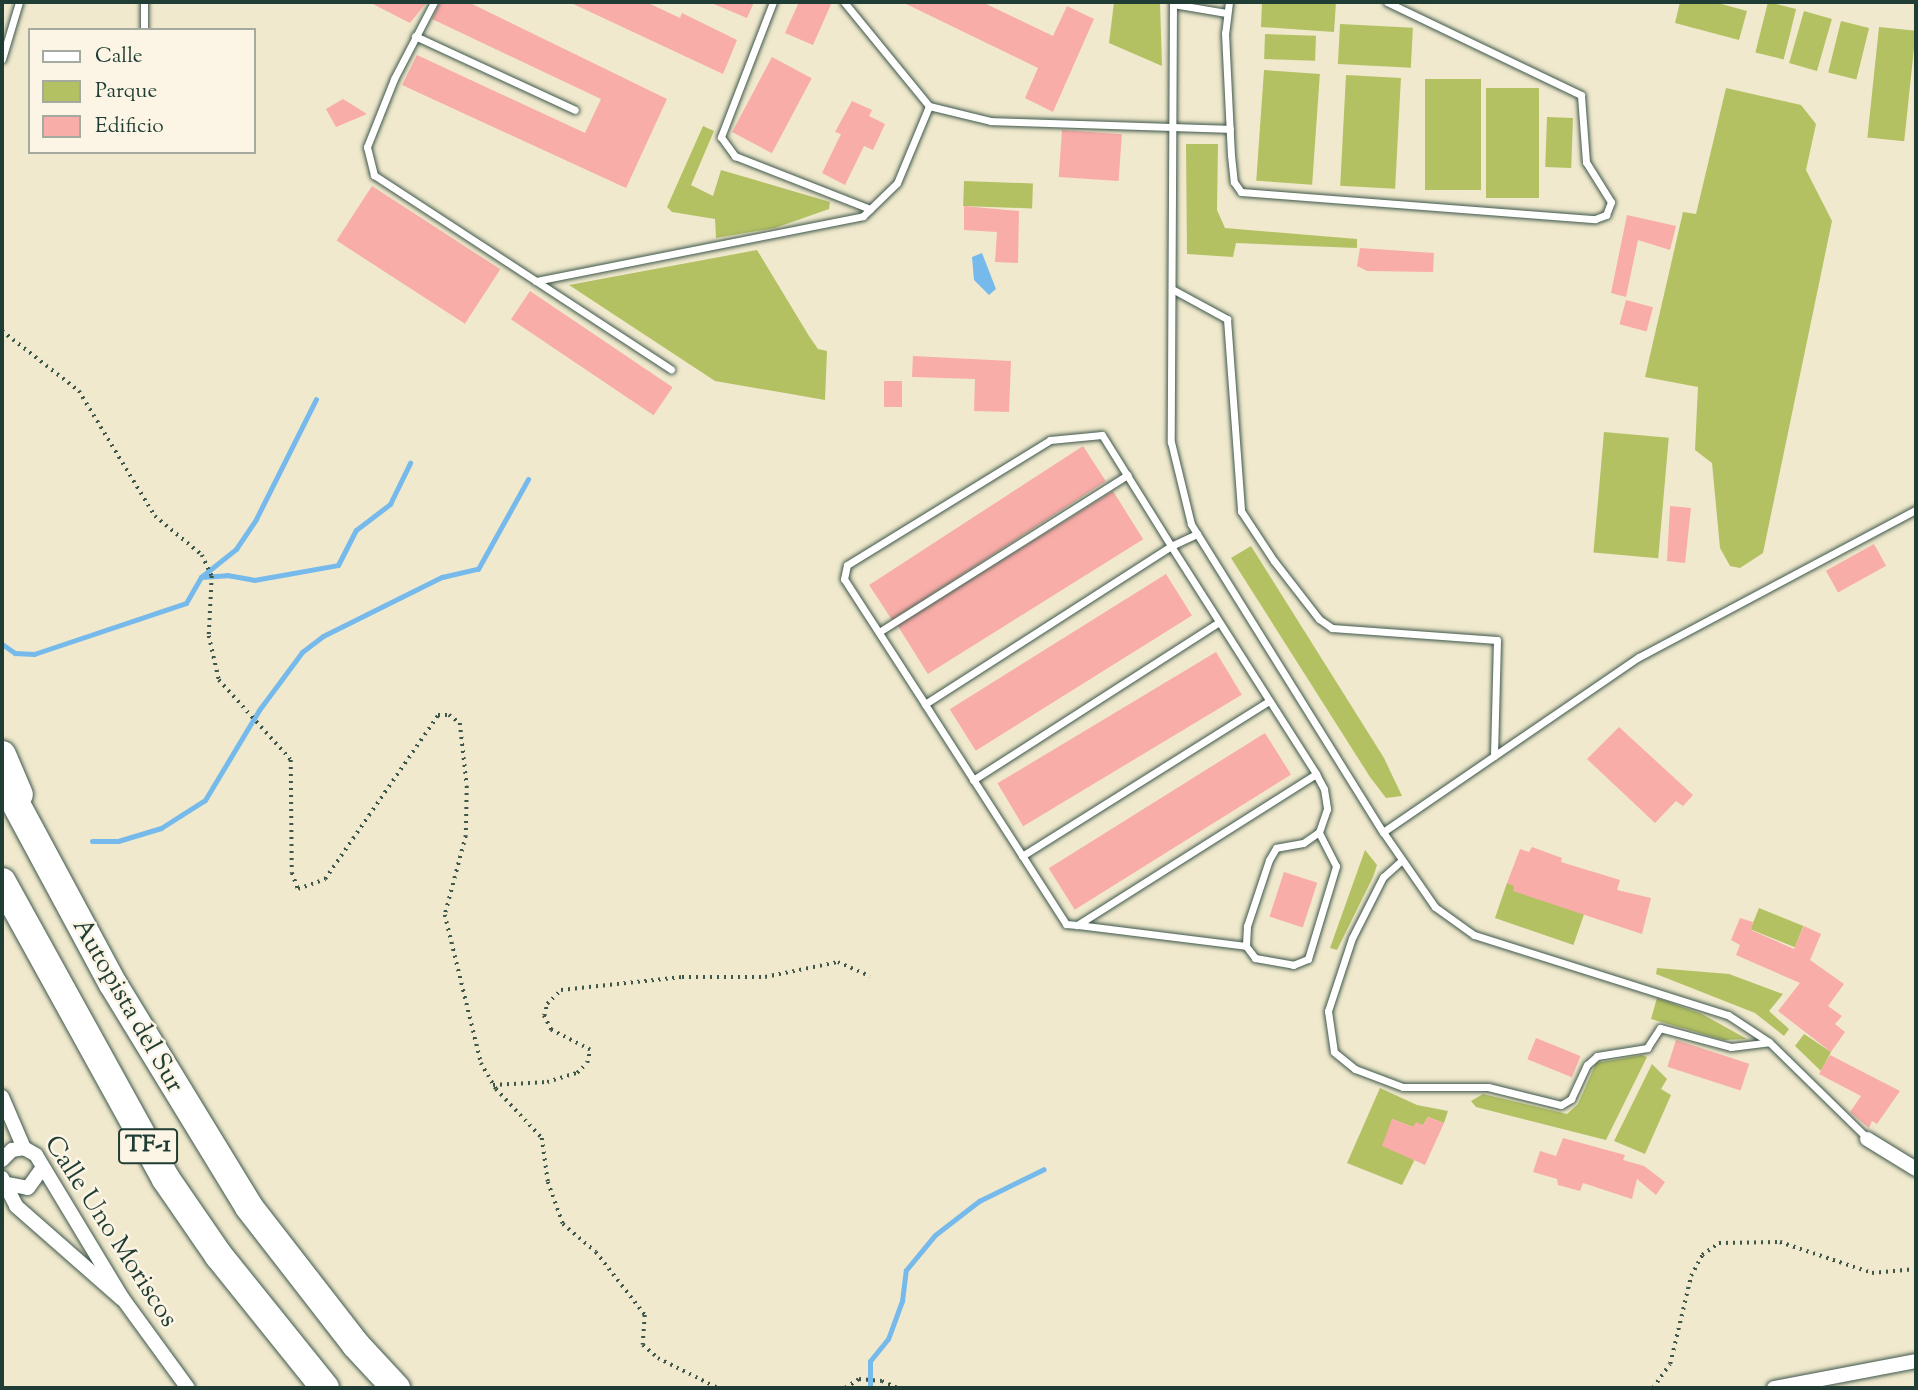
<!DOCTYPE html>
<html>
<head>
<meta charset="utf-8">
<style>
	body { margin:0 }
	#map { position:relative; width:1918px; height:1390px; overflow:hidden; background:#f0e9cd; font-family:"Sorts Mill Goudy",serif }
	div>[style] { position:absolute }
	.green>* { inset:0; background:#b3c163; transform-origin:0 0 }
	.water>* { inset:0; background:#76baec }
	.stream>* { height:5px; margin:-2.5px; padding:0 2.5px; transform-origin:2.5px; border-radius:2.5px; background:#76baec }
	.building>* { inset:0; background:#f9ada9; transform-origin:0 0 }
	.path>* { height:3.5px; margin-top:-1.75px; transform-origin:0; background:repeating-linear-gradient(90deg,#3e574b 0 2px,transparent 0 7px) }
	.roads { filter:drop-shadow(0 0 2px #3e574b) drop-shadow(0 0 2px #3e574b) }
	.service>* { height:7px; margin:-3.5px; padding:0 3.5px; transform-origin:3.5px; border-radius:3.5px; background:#fff }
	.minor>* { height:14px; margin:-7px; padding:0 7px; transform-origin:7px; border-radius:7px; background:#fff }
	.motorway>* { height:28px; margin:-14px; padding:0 14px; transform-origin:14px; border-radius:14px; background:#fff }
	span { translate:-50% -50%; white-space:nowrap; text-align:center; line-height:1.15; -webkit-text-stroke:5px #fcf5e5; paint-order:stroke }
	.shield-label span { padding:2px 5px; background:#fcf5e5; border:2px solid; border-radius:5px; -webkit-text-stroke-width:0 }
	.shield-label { font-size:24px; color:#1f3d34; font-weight:700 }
	.street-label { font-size:26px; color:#1f3d34 }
	.frame { position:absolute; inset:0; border:4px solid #1f3d34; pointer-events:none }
	.legend { position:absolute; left:28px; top:28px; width:228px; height:126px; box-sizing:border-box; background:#fcf5e5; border:2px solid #a4ab9e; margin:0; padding:9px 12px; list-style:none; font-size:21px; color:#1f3d34 }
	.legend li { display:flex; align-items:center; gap:14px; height:35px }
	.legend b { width:35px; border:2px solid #a4ab9e }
</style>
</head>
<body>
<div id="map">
	<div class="green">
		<i style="clip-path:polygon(1114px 2px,1160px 2px,1162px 66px,1109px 43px)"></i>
		<i style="clip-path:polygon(1262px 2px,1336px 2px,1334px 32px,1261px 27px)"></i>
		<i style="clip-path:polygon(1680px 2px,1714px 2px,1747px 11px,1739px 40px,1675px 23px)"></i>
		<i style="left:1768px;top:2px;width:29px;height:52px;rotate:14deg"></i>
		<i style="left:1804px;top:11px;width:29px;height:54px;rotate:16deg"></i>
		<i style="left:1841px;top:21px;width:29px;height:53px;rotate:14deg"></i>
		<i style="left:1340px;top:24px;width:73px;height:40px;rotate:3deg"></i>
		<i style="left:1879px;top:27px;width:37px;height:111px;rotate:6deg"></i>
		<i style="left:1265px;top:34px;width:51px;height:25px;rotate:2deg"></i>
		<i style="left:1264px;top:70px;width:56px;height:111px;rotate:4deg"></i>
		<i style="left:1346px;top:75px;width:55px;height:111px;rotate:3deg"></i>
		<i style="left:1425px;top:79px;width:56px;height:111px"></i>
		<i style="left:1486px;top:88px;width:53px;height:110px"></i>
		<i style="clip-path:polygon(1726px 88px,1801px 105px,1816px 124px,1806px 170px,1832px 221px,1763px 553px,1740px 568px,1730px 566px,1720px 548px,1712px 463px,1695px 450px,1698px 387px,1645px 377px,1683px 212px,1696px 214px)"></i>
		<i style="left:1547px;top:117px;width:26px;height:50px;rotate:2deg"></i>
		<i style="clip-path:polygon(703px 126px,714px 131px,691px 185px,713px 196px,721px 170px,830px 202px,829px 209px,775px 228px,716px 238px,715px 219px,672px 212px,667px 207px)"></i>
		<i style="clip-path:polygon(1186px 144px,1218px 144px,1217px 210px,1225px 228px,1357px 239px,1357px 248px,1236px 243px,1233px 257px,1187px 254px)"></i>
		<i style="left:964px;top:181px;width:69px;height:25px;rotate:2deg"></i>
		<i style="clip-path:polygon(757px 250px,809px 336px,818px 349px,827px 351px,825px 400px,715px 381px,569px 285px)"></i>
		<i style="left:1604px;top:432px;width:65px;height:121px;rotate:5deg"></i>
		<i style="clip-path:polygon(1251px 546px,1384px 758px,1402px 796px,1386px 798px,1370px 777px,1231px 558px)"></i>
		<i style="clip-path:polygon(1365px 850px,1377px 865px,1373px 877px,1337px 950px,1330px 948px)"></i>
		<i style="left:1507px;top:883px;width:83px;height:37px;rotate:19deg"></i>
		<i style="left:1759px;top:908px;width:48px;height:23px;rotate:22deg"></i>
		<i style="clip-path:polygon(1657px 968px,1729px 974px,1783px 994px,1769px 1011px,1789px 1029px,1784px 1036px,1755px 1013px,1656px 974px)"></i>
		<i style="clip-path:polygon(1657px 998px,1702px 1014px,1747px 1039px,1724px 1040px,1651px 1019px)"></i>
		<i style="clip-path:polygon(1804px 1034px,1831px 1052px,1821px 1071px,1795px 1046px)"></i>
		<i style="clip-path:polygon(1642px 1055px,1647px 1057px,1606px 1140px,1476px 1107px,1471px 1101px,1483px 1094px,1567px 1114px,1578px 1104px,1596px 1063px)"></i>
		<i style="clip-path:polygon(1652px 1064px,1667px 1079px,1661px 1089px,1671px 1095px,1645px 1154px,1614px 1141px)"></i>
		<i style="clip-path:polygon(1380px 1088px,1417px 1105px,1448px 1111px,1444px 1123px,1428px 1117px,1423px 1125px,1413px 1127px,1392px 1119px,1414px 1161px,1402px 1185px,1347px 1163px)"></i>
	</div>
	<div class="water">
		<i style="clip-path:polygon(982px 253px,996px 289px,989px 295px,974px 280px,972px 257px)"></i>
	</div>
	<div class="stream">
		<i style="left:201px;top:577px;width:26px;rotate:-4deg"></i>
		<i style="left:227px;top:575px;width:27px;rotate:10deg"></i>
		<i style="left:254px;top:580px;width:85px;rotate:-10.1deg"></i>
		<i style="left:338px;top:565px;width:39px;rotate:-63deg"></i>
		<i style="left:356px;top:530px;width:43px;rotate:-37.4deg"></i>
		<i style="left:390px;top:504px;width:46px;rotate:-64deg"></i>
		<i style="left:2px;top:644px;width:16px;rotate:35deg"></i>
		<i style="left:15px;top:653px;width:19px;rotate:3deg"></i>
		<i style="left:34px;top:654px;width:160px;rotate:-18.5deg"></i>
		<i style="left:186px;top:603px;width:30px;rotate:-60deg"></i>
		<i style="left:201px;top:577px;width:45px;rotate:-38.7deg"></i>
		<i style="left:236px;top:549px;width:36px;rotate:-56deg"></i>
		<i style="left:256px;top:519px;width:134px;rotate:-63.4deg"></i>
		<i style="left:92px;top:841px;width:26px"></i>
		<i style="left:118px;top:841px;width:45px;rotate:-16.8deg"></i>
		<i style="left:161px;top:828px;width:52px;rotate:-32.5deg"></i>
		<i style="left:205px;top:800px;width:105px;rotate:-59deg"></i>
		<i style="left:259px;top:710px;width:72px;rotate:-53.4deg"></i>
		<i style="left:302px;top:652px;width:26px;rotate:-37deg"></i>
		<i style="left:323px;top:636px;width:133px;rotate:-26.4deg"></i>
		<i style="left:442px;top:577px;width:37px;rotate:-13deg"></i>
		<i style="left:478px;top:569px;width:103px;rotate:-60.9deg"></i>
		<i style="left:870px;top:1388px;width:27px;rotate:-90deg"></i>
		<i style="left:870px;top:1361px;width:28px;rotate:-51deg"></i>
		<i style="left:888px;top:1339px;width:40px;rotate:-69.8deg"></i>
		<i style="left:902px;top:1301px;width:31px;rotate:-83deg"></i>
		<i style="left:906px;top:1270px;width:45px;rotate:-50.4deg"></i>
		<i style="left:935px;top:1235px;width:56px;rotate:-37.7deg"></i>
		<i style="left:979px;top:1201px;width:72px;rotate:-26.2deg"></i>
	</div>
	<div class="building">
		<i style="clip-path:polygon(369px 2px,427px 2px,410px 23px)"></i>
		<i style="clip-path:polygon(440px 2px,468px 2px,667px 99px,626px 188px,402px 85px,417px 55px,585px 133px,601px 99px,432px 19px)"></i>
		<i style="clip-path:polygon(569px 2px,646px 2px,680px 18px,682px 13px,737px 40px,723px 74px)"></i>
		<i style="clip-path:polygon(709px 2px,754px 2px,747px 18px)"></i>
		<i style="clip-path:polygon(799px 2px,832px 2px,813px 45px,785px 33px)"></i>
		<i style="clip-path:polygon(902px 2px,982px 2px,1053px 36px,1067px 6px,1094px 19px,1053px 112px,1025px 98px,1038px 68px)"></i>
		<i style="left:772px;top:57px;width:45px;height:85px;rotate:28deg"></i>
		<i style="clip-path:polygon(343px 99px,367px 114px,336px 127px,326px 109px)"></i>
		<i style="clip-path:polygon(852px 101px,872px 110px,869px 116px,885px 124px,873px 150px,864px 146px,845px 185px,822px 173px,841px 134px,835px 132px)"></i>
		<i style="left:1062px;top:130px;width:60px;height:47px;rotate:4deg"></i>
		<i style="left:372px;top:186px;width:153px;height:65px;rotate:33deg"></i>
		<i style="clip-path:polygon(964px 206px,1019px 211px,1018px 263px,995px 262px,997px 232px,964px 230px)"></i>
		<i style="clip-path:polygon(1627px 215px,1676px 226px,1670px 250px,1638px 240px,1626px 297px,1611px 293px)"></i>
		<i style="clip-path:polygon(1360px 248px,1434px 253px,1433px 272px,1367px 271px,1357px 266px)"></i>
		<i style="left:530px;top:291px;width:172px;height:34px;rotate:34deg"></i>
		<i style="left:1626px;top:300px;width:28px;height:25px;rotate:15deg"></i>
		<i style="clip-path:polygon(913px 356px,1011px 361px,1009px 412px,974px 411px,975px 379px,912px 377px)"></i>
		<i style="left:902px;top:381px;width:26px;height:18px;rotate:90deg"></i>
		<i style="left:1083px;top:446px;width:42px;height:255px;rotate:57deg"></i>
		<i style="left:1113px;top:491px;width:57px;height:254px;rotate:58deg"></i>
		<i style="clip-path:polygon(1670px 506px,1691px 508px,1685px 563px,1667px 561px)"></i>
		<i style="left:1874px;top:544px;width:25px;height:55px;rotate:61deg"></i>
		<i style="left:1166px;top:574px;width:49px;height:255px;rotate:58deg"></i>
		<i style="left:1216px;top:652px;width:50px;height:255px;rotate:59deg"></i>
		<i style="clip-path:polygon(1619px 727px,1693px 795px,1683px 806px,1676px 801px,1655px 823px,1587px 759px)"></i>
		<i style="left:1265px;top:733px;width:49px;height:255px;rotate:58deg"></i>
		<i style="clip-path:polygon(1532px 847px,1562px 858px,1561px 862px,1620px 880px,1617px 890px,1651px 898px,1642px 934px,1513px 891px,1514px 886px,1507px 883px,1520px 849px,1529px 852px)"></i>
		<i style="left:1284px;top:872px;width:35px;height:47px;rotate:18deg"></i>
		<i style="clip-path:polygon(1740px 918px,1753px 922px,1751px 930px,1794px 949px,1804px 926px,1821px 934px,1810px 960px,1844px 984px,1828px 1006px,1842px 1016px,1835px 1024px,1845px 1032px,1831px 1052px,1778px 1011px,1800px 983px,1736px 955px,1740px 945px,1731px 940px)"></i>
		<i style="left:1536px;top:1038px;width:48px;height:23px;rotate:22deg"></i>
		<i style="left:1676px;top:1040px;width:77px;height:28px;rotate:18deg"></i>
		<i style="clip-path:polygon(1830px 1055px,1900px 1091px,1877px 1124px,1872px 1121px,1869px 1128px,1850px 1112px,1861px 1096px,1819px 1074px)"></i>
		<i style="clip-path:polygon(1428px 1117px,1444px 1123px,1425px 1165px,1382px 1146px,1392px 1119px,1413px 1127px,1416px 1122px,1423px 1125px)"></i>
		<i style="clip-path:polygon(1563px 1138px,1625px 1155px,1623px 1160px,1644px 1166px,1665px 1182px,1656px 1195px,1637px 1179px,1632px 1199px,1583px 1183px,1580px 1191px,1558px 1185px,1557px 1179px,1533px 1172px,1540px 1151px,1556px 1156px)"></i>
	</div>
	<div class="path">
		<i style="left:2px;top:331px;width:98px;rotate:37.9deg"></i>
		<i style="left:79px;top:391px;width:146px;rotate:58.7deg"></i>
		<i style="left:155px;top:516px;width:61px;rotate:39.7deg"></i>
		<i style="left:202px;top:555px;width:23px;rotate:65deg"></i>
		<i style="left:212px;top:576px;width:60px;rotate:92.9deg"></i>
		<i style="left:209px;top:636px;width:45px;rotate:77.2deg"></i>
		<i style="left:219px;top:680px;width:108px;rotate:48deg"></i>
		<i style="left:291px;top:760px;width:113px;rotate:89.5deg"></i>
		<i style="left:292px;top:873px;width:17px;rotate:69deg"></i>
		<i style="left:298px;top:889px;width:29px;rotate:-20deg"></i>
		<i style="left:325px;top:879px;width:199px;rotate:-55.4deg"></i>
		<i style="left:438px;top:715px;width:11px"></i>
		<i style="left:449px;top:715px;width:14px;rotate:36deg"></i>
		<i style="left:460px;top:723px;width:63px;rotate:83.7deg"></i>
		<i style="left:467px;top:786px;width:50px;rotate:91.1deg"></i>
		<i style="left:466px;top:836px;width:82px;rotate:104.9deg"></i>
		<i style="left:445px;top:915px;width:152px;rotate:76.3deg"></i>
		<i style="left:481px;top:1063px;width:30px;rotate:60deg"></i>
		<i style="left:496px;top:1089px;width:67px;rotate:46.8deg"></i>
		<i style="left:542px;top:1138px;width:44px;rotate:82.2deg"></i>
		<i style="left:548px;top:1182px;width:45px;rotate:70.3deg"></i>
		<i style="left:563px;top:1224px;width:43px;rotate:40.3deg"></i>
		<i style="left:596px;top:1252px;width:80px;rotate:52.1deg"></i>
		<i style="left:645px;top:1315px;width:30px;rotate:94deg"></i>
		<i style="left:643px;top:1345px;width:20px;rotate:41deg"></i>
		<i style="left:658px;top:1358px;width:67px;rotate:26.6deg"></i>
		<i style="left:493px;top:1085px;width:54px;rotate:-3.2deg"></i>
		<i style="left:547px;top:1082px;width:31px;rotate:-17deg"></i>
		<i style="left:577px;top:1073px;width:14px;rotate:-45deg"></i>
		<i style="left:587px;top:1063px;width:13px;rotate:-77deg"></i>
		<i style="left:590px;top:1050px;width:44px;rotate:-152.9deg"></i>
		<i style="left:551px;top:1030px;width:16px;rotate:-117deg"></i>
		<i style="left:544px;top:1016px;width:12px;rotate:-76deg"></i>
		<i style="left:547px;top:1004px;width:20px;rotate:-45deg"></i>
		<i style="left:561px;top:990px;width:122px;rotate:-6.1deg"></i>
		<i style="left:682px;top:977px;width:83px"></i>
		<i style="left:765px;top:977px;width:75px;rotate:-11.6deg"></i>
		<i style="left:838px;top:962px;width:35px;rotate:24deg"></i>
		<i style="left:845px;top:1388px;width:17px;rotate:-33deg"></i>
		<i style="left:859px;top:1379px;width:23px;rotate:5deg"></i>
		<i style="left:882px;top:1381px;width:17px;rotate:24deg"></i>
		<i style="left:1653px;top:1388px;width:29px;rotate:-55deg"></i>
		<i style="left:1670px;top:1364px;width:90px;rotate:-76.6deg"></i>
		<i style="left:1691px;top:1276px;width:24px;rotate:-62deg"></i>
		<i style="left:1702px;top:1255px;width:21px;rotate:-35deg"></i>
		<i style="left:1719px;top:1243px;width:61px;rotate:-0.9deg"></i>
		<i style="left:1780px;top:1242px;width:97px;rotate:18.6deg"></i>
		<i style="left:1872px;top:1273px;width:44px;rotate:-5.2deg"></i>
	</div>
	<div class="roads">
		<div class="service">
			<i style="left:434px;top:2px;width:87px;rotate:117.5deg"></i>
			<i style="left:394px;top:79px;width:73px;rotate:111.7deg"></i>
			<i style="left:367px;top:147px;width:29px;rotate:76deg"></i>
			<i style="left:374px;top:175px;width:355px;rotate:33.2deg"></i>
			<i style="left:773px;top:2px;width:145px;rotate:111.1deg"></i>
			<i style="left:721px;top:137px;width:24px;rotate:54deg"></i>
			<i style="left:735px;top:156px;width:145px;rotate:21.4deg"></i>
			<i style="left:844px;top:2px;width:134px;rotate:50.7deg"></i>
			<i style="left:929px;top:106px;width:64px;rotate:13.6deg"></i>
			<i style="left:991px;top:121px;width:239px;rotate:1.9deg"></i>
			<i style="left:1173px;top:2px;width:440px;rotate:90.3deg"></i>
			<i style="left:1171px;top:442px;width:84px;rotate:76.3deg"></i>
			<i style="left:1191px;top:524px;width:363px;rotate:58.1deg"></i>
			<i style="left:1383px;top:832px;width:91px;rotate:55.3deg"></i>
			<i style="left:1435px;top:907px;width:48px;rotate:35.7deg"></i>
			<i style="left:1474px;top:935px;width:266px;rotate:17.5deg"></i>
			<i style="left:1728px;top:1015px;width:49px;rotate:33.4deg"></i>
			<i style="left:1769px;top:1042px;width:137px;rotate:44.4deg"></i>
			<i style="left:1229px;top:2px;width:31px;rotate:97deg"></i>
			<i style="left:1225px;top:33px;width:122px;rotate:87.2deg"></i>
			<i style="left:1231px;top:155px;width:27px;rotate:84deg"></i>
			<i style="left:1234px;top:182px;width:12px;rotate:55deg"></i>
			<i style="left:1241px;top:192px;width:355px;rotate:4.4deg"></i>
			<i style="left:1595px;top:219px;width:12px;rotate:-20deg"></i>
			<i style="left:1606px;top:215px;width:14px;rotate:-69deg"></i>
			<i style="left:1611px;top:202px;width:47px;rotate:-122deg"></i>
			<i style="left:1586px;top:162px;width:67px;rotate:-94.3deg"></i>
			<i style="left:1581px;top:95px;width:215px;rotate:-154.4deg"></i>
			<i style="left:1173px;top:4px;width:54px;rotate:9.6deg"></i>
			<i style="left:144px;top:30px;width:28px;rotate:-90deg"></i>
			<i style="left:415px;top:36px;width:176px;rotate:24.8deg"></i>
			<i style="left:2px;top:59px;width:59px;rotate:-73.4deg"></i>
			<i style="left:536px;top:281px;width:333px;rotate:-11.2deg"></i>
			<i style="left:863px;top:216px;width:47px;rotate:-44.1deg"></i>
			<i style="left:897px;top:183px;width:83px;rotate:-67.4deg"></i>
			<i style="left:1172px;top:289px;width:63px;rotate:28.6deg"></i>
			<i style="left:1227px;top:319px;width:193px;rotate:85.8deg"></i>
			<i style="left:1241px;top:511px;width:60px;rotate:56.6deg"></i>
			<i style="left:1274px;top:561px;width:73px;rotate:52.2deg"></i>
			<i style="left:1319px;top:619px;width:16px;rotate:35deg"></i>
			<i style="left:1332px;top:628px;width:165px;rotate:4.2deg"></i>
			<i style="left:1497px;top:640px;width:116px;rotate:91.5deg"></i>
			<i style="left:879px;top:632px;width:294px;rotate:-32.3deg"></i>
			<i style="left:925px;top:704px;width:149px;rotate:-122.9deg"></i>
			<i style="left:844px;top:579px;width:14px;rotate:-78deg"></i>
			<i style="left:847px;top:565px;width:238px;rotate:-31.6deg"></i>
			<i style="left:1050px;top:440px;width:52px;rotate:-5.5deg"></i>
			<i style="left:1102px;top:435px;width:131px;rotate:58.1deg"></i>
			<i style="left:1171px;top:546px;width:270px;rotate:57.5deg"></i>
			<i style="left:1316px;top:774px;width:283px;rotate:147.7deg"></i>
			<i style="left:1077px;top:925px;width:11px;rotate:-175deg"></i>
			<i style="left:1066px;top:924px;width:261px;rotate:-122.7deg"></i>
			<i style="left:925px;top:704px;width:292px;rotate:-32.7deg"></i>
			<i style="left:1171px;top:546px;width:29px;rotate:-25deg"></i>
			<i style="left:1316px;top:774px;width:17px;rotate:62deg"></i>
			<i style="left:1324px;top:789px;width:20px;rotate:81deg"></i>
			<i style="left:1327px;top:809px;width:24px;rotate:109deg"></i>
			<i style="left:1319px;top:832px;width:19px;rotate:145deg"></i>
			<i style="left:1303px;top:843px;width:27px;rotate:170deg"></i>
			<i style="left:1276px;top:848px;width:14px;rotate:120deg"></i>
			<i style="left:1269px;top:860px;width:70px;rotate:108.4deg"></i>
			<i style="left:1247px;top:926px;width:20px;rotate:93deg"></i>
			<i style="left:1246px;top:946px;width:15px;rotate:53deg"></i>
			<i style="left:1255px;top:958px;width:39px;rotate:10deg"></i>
			<i style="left:1293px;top:965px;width:16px;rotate:-22deg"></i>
			<i style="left:1308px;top:959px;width:97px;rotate:-73.2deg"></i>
			<i style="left:1336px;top:866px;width:38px;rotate:-117deg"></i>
			<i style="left:973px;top:780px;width:292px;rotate:-32.7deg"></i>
			<i style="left:1383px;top:832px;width:310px;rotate:-34.4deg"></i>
			<i style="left:1639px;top:657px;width:314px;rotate:-28deg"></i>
			<i style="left:1022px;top:856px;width:292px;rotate:-32.1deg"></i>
			<i style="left:1402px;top:860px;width:25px;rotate:138deg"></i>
			<i style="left:1383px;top:877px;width:68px;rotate:116.9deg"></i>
			<i style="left:1352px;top:938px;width:77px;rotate:108.2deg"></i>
			<i style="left:1328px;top:1011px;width:41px;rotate:81.7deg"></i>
			<i style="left:1334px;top:1052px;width:27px;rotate:39deg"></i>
			<i style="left:1355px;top:1069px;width:51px;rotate:20.6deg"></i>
			<i style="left:1403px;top:1087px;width:85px"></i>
			<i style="left:1488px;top:1087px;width:75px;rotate:13.9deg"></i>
			<i style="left:1561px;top:1105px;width:12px;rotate:-31deg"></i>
			<i style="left:1571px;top:1099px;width:38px;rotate:-65deg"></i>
			<i style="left:1587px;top:1065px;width:13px;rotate:-42deg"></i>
			<i style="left:1597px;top:1056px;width:51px;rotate:-9.1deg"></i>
			<i style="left:1647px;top:1048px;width:24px;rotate:-57deg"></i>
			<i style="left:1660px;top:1028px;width:73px;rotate:15deg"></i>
			<i style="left:1731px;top:1047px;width:38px;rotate:-7deg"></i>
			<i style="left:1078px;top:925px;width:169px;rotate:7.1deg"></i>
		</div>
		<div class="minor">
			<i style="left:2px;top:1097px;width:56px;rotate:66.7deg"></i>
			<i style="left:1867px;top:1139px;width:57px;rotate:31.5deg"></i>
			<i style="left:24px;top:1148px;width:14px;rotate:30deg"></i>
			<i style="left:36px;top:1155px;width:168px;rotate:58.9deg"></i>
			<i style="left:123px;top:1299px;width:110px;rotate:53.9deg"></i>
			<i style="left:2px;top:1160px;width:14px;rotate:-45deg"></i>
			<i style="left:12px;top:1150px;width:12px;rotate:-9deg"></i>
			<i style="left:2px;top:1178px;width:31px;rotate:63deg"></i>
			<i style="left:16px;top:1206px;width:141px;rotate:41.3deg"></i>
			<i style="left:3px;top:1183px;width:25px;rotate:11deg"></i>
			<i style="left:28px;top:1188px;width:22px;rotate:-54deg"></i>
			<i style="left:1774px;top:1388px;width:145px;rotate:-10.8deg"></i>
		</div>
		<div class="motorway">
			<i style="left:2px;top:755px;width:43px;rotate:67deg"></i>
			<i style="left:2px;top:778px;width:234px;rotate:61.7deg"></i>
			<i style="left:113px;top:984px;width:261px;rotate:58.6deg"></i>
			<i style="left:249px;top:1207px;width:175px;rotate:52.2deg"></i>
			<i style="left:356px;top:1345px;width:59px;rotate:47.1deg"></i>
			<i style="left:2px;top:882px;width:339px;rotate:61.1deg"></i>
			<i style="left:166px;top:1179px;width:93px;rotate:55.5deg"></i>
			<i style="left:219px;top:1256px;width:169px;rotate:51.2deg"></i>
		</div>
	</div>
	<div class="shield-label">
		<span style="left:148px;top:1146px">TF-1</span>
	</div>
	<div class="street-label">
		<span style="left:127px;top:1006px;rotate:60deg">Autopista del Sur</span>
		<span style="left:110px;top:1232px;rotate:57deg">Calle Uno Moriscos</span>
	</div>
	<div class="frame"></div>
	<ul class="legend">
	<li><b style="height:9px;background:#fff"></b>Calle</li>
	<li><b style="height:19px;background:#b3c163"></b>Parque</li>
	<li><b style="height:19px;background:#f9ada9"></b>Edificio</li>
	</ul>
</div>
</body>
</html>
